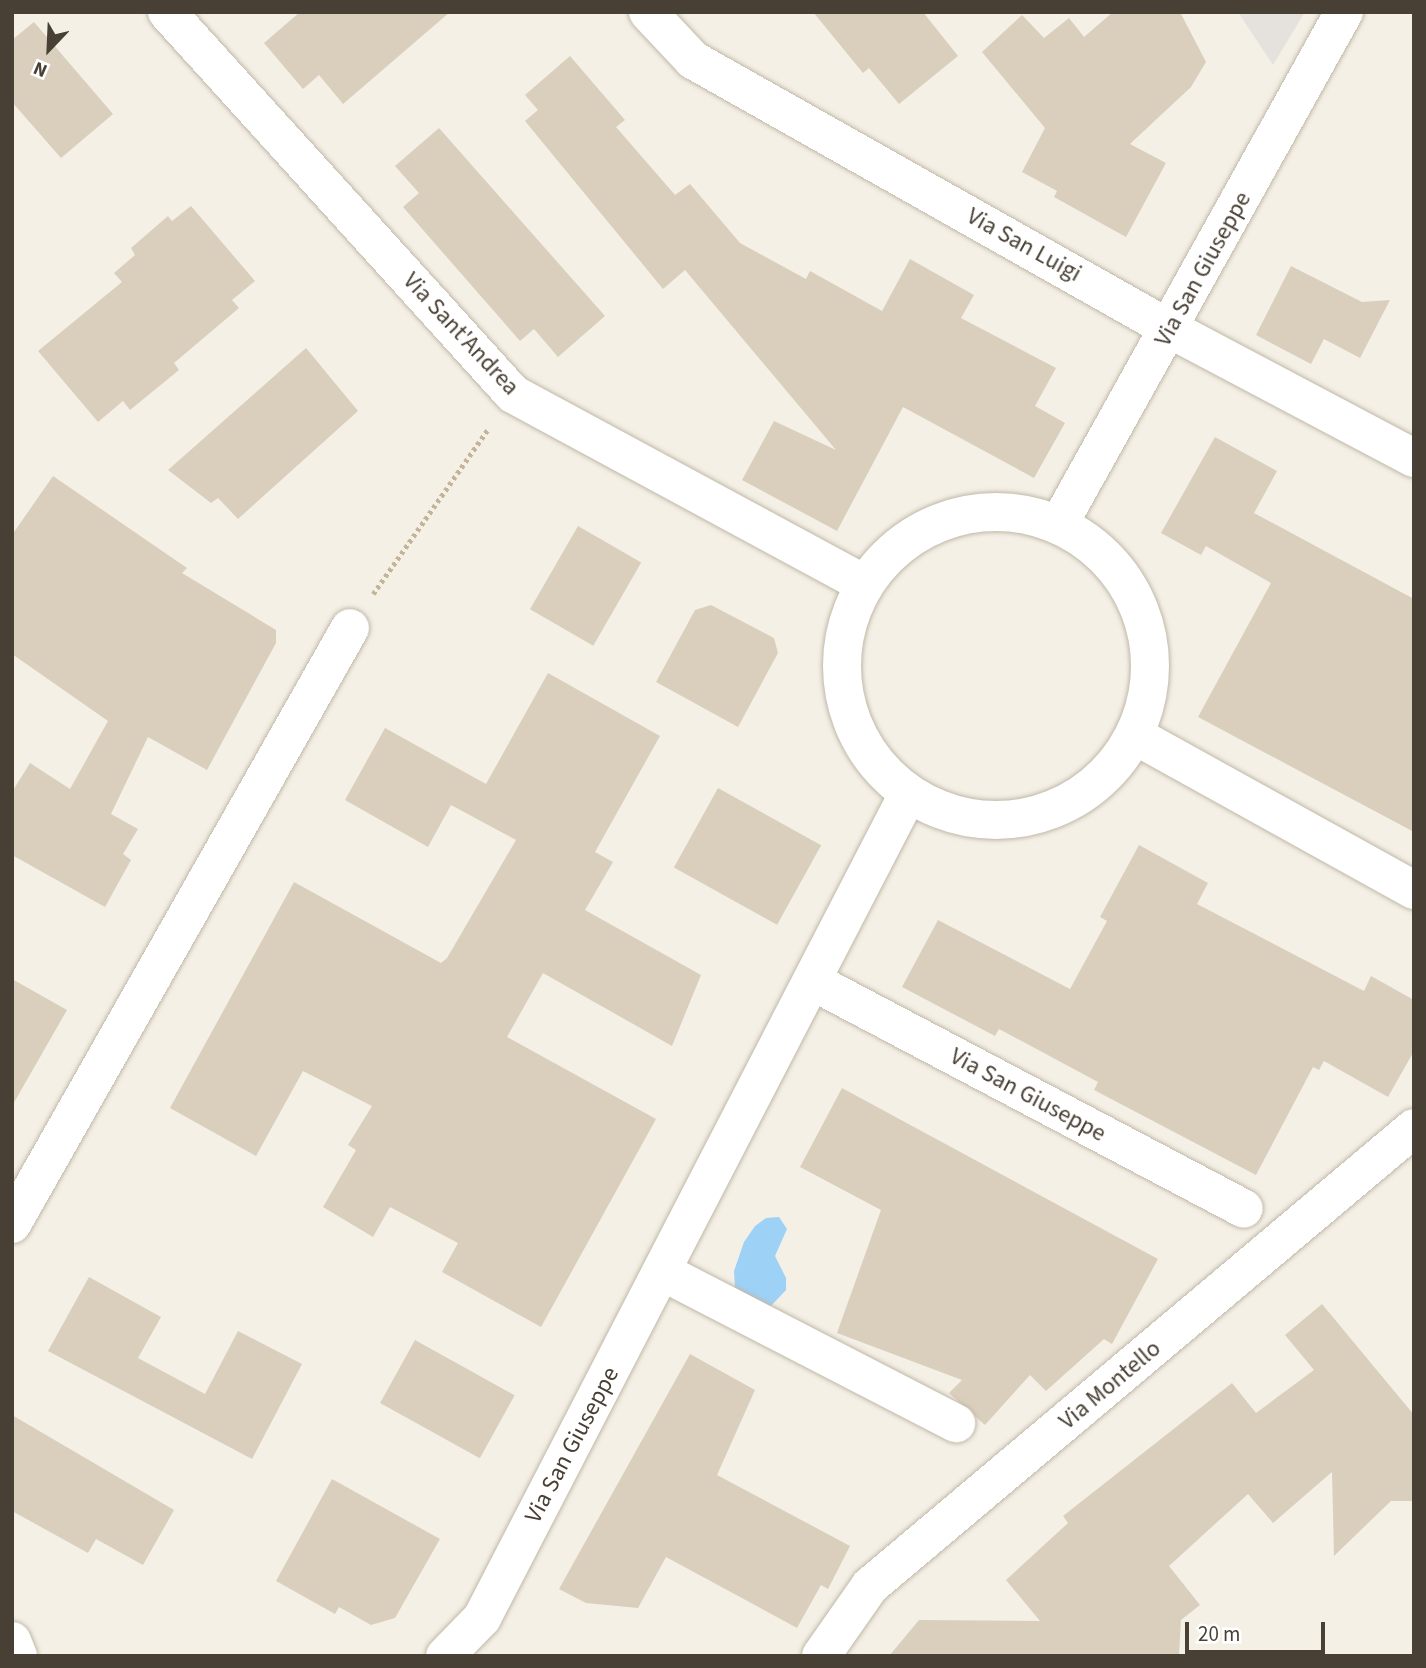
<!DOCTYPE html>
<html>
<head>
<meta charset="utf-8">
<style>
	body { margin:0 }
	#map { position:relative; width:1426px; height:1668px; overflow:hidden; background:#f4f0e6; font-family:"Source Sans 3",sans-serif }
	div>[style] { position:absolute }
	.parking>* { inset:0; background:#e5e2de }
	.water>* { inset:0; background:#9ed1f6 }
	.building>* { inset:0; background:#dacfbd; transform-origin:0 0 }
	.path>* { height:4.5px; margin-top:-2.25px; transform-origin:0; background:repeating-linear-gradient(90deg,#c3b498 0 3.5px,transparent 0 7px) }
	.roads { filter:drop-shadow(0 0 2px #c1b8a8) drop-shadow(0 0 2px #c1b8a8) }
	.minor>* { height:38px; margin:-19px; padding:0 19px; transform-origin:19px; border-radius:19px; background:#fff }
	.minor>.ring { margin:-19px; padding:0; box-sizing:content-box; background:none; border:38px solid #fff; border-radius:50% }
	span { translate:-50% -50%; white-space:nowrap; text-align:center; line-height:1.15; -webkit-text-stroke:6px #fff; paint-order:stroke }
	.street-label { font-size:24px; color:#484035 }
	.frame { position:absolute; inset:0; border:14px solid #484035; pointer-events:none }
	.north { position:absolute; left:14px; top:14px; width:70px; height:70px; -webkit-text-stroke:5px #fff; paint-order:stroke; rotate:203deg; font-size:19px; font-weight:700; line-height:28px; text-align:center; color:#484035 }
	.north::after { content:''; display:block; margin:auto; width:24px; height:32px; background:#484035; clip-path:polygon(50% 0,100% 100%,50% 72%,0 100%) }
	.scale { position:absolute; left:1185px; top:1622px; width:140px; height:32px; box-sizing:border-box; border:4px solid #484035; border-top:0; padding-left:9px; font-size:21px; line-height:24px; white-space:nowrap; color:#484035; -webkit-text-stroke:5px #fff; paint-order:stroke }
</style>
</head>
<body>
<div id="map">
	<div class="parking">
		<i style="clip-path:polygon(1238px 12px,1305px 12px,1273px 65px)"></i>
	</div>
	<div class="water">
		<i style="clip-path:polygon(779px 1217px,787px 1229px,775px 1256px,786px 1278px,786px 1290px,768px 1309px,735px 1288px,734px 1271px,744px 1242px,755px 1226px,766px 1218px)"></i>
	</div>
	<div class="building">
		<i style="clip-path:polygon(300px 12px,450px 12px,343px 104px,319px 75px,303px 89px,264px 43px)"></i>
		<i style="clip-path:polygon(813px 12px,923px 12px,958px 56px,899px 104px,869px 68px,863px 73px)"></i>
		<i style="clip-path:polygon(1113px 12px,1180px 12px,1206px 62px,1191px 87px,1130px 144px,1166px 163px,1126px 237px,1054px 197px,1057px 191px,1022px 172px,1045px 128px,982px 52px,1022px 15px,1044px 38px,1069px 18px,1084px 37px)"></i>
		<i style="clip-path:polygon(34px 22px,113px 114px,61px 158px,12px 102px,12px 40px)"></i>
		<i style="clip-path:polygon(570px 56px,625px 120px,616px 127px,675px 195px,690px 184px,740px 243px,806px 279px,810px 271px,882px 311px,910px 259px,974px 295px,961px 318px,1056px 368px,1035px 406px,1065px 423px,1034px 478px,903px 407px,837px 531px,742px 480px,774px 421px,836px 450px,685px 270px,663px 289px,525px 121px,538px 110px,525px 95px)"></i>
		<i style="clip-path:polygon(439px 128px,605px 316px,558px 357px,534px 329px,520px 341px,403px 207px,419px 193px,395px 166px)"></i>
		<i style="clip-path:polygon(191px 206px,255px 281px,232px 300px,239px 308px,174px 363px,179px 370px,130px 410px,123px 401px,98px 422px,38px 351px,122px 282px,114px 273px,135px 255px,131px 248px,168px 216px,172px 221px)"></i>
		<i style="clip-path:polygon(1291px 266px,1362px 302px,1390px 300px,1360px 358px,1324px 339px,1311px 364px,1256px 335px)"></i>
		<i style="clip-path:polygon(306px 348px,358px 411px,238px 519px,218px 498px,211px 503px,168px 470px)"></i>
		<i style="clip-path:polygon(1215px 437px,1277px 471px,1254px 513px,1414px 599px,1414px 832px,1198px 717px,1271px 583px,1206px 546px,1201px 555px,1161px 533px)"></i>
		<i style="clip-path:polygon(53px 476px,187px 568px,182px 573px,276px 630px,276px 643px,207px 770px,148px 737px,111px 814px,138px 829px,123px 854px,131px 860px,105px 907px,12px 855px,12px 792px,30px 763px,70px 789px,108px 721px,12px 654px,12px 535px)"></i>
		<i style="left:578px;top:526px;width:73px;height:96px;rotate:30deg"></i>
		<i style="clip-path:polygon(711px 605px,774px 638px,778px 653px,738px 727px,656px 682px,695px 610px)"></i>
		<i style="clip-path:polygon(548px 673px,660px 736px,595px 852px,613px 862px,585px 910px,701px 975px,672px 1046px,543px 973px,507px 1037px,656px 1119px,541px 1327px,442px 1272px,458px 1243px,390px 1207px,373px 1237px,323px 1207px,356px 1150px,348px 1145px,372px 1106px,303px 1071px,256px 1156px,170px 1108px,294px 882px,441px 963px,447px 958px,516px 840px,451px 805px,428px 847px,345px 800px,385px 728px,486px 784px)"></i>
		<i style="left:718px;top:788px;width:118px;height:91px;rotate:29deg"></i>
		<i style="clip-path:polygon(1139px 845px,1208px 883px,1197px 904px,1364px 991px,1371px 976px,1414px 1000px,1414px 1051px,1388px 1097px,1324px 1061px,1319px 1070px,1313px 1067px,1256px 1175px,1094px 1090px,1098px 1082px,999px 1029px,995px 1036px,902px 987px,938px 920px,1070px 989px,1107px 921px,1100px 917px)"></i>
		<i style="clip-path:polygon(12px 979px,67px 1010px,12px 1106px)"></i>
		<i style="clip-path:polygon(842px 1088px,1158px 1259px,1112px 1344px,1104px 1339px,1046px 1391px,1030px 1375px,985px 1425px,949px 1393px,962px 1380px,837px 1333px,881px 1210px,800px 1167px)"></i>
		<i style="clip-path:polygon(89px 1277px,161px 1317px,138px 1358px,205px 1394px,238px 1331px,302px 1364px,252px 1459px,48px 1351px)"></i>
		<i style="clip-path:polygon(1322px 1304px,1414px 1415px,1414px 1501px,1391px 1501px,1334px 1556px,1332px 1472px,1273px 1523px,1248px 1494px,1169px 1566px,1200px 1605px,1181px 1620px,1179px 1656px,889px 1656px,919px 1620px,1040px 1621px,1006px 1580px,1068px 1523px,1063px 1516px,1232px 1383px,1256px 1413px,1314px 1370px,1285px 1335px)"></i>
		<i style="left:415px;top:1340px;width:114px;height:72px;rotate:29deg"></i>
		<i style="clip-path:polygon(690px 1354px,755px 1390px,717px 1475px,850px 1546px,828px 1589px,821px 1585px,797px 1628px,666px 1557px,638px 1608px,586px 1603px,559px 1589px)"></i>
		<i style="clip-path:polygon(12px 1415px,174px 1510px,143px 1565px,96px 1539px,88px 1553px,12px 1511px)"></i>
		<i style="clip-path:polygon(332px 1479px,440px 1539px,395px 1618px,371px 1625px,339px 1607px,335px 1614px,276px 1581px)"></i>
	</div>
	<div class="path">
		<i style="left:373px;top:594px;width:201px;rotate:-55.1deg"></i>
	</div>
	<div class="roads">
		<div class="minor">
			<i style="left:167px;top:12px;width:515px;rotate:47.83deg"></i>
			<i style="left:513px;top:394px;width:399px;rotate:28.4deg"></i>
			<i style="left:648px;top:12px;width:66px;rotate:46.8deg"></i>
			<i style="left:693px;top:60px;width:548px;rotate:29.42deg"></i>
			<i style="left:1170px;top:329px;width:276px;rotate:27.9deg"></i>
			<i class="ring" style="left:842px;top:512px;width:270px;height:270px"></i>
			<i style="left:1059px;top:524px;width:586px;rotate:-60.9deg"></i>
			<i style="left:1136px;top:736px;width:318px;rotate:29deg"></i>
			<i style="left:812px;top:981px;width:488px;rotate:27.8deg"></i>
			<i style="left:12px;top:1224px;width:685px;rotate:-60.44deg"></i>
			<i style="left:663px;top:1272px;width:330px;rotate:27.3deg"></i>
			<i style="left:12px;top:1641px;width:16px;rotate:68deg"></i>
			<i style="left:445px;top:1656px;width:53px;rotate:-45.8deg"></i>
			<i style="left:482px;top:1618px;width:928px;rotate:-62.66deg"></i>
			<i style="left:821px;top:1656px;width:85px;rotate:-55deg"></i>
			<i style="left:870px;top:1586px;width:711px;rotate:-40.09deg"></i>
		</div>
	</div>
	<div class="street-label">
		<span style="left:1024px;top:245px;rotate:29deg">Via San Luigi</span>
		<span style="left:1203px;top:269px;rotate:-61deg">Via San Giuseppe</span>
		<span style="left:461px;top:334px;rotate:47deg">Via Sant'Andrea</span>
		<span style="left:1028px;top:1095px;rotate:28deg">Via San Giuseppe</span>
		<span style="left:1110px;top:1385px;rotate:-40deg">Via Montello</span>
		<span style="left:572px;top:1445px;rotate:-62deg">Via San Giuseppe</span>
	</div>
	<div class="frame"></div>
	<div class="north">N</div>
	<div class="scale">20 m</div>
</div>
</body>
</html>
